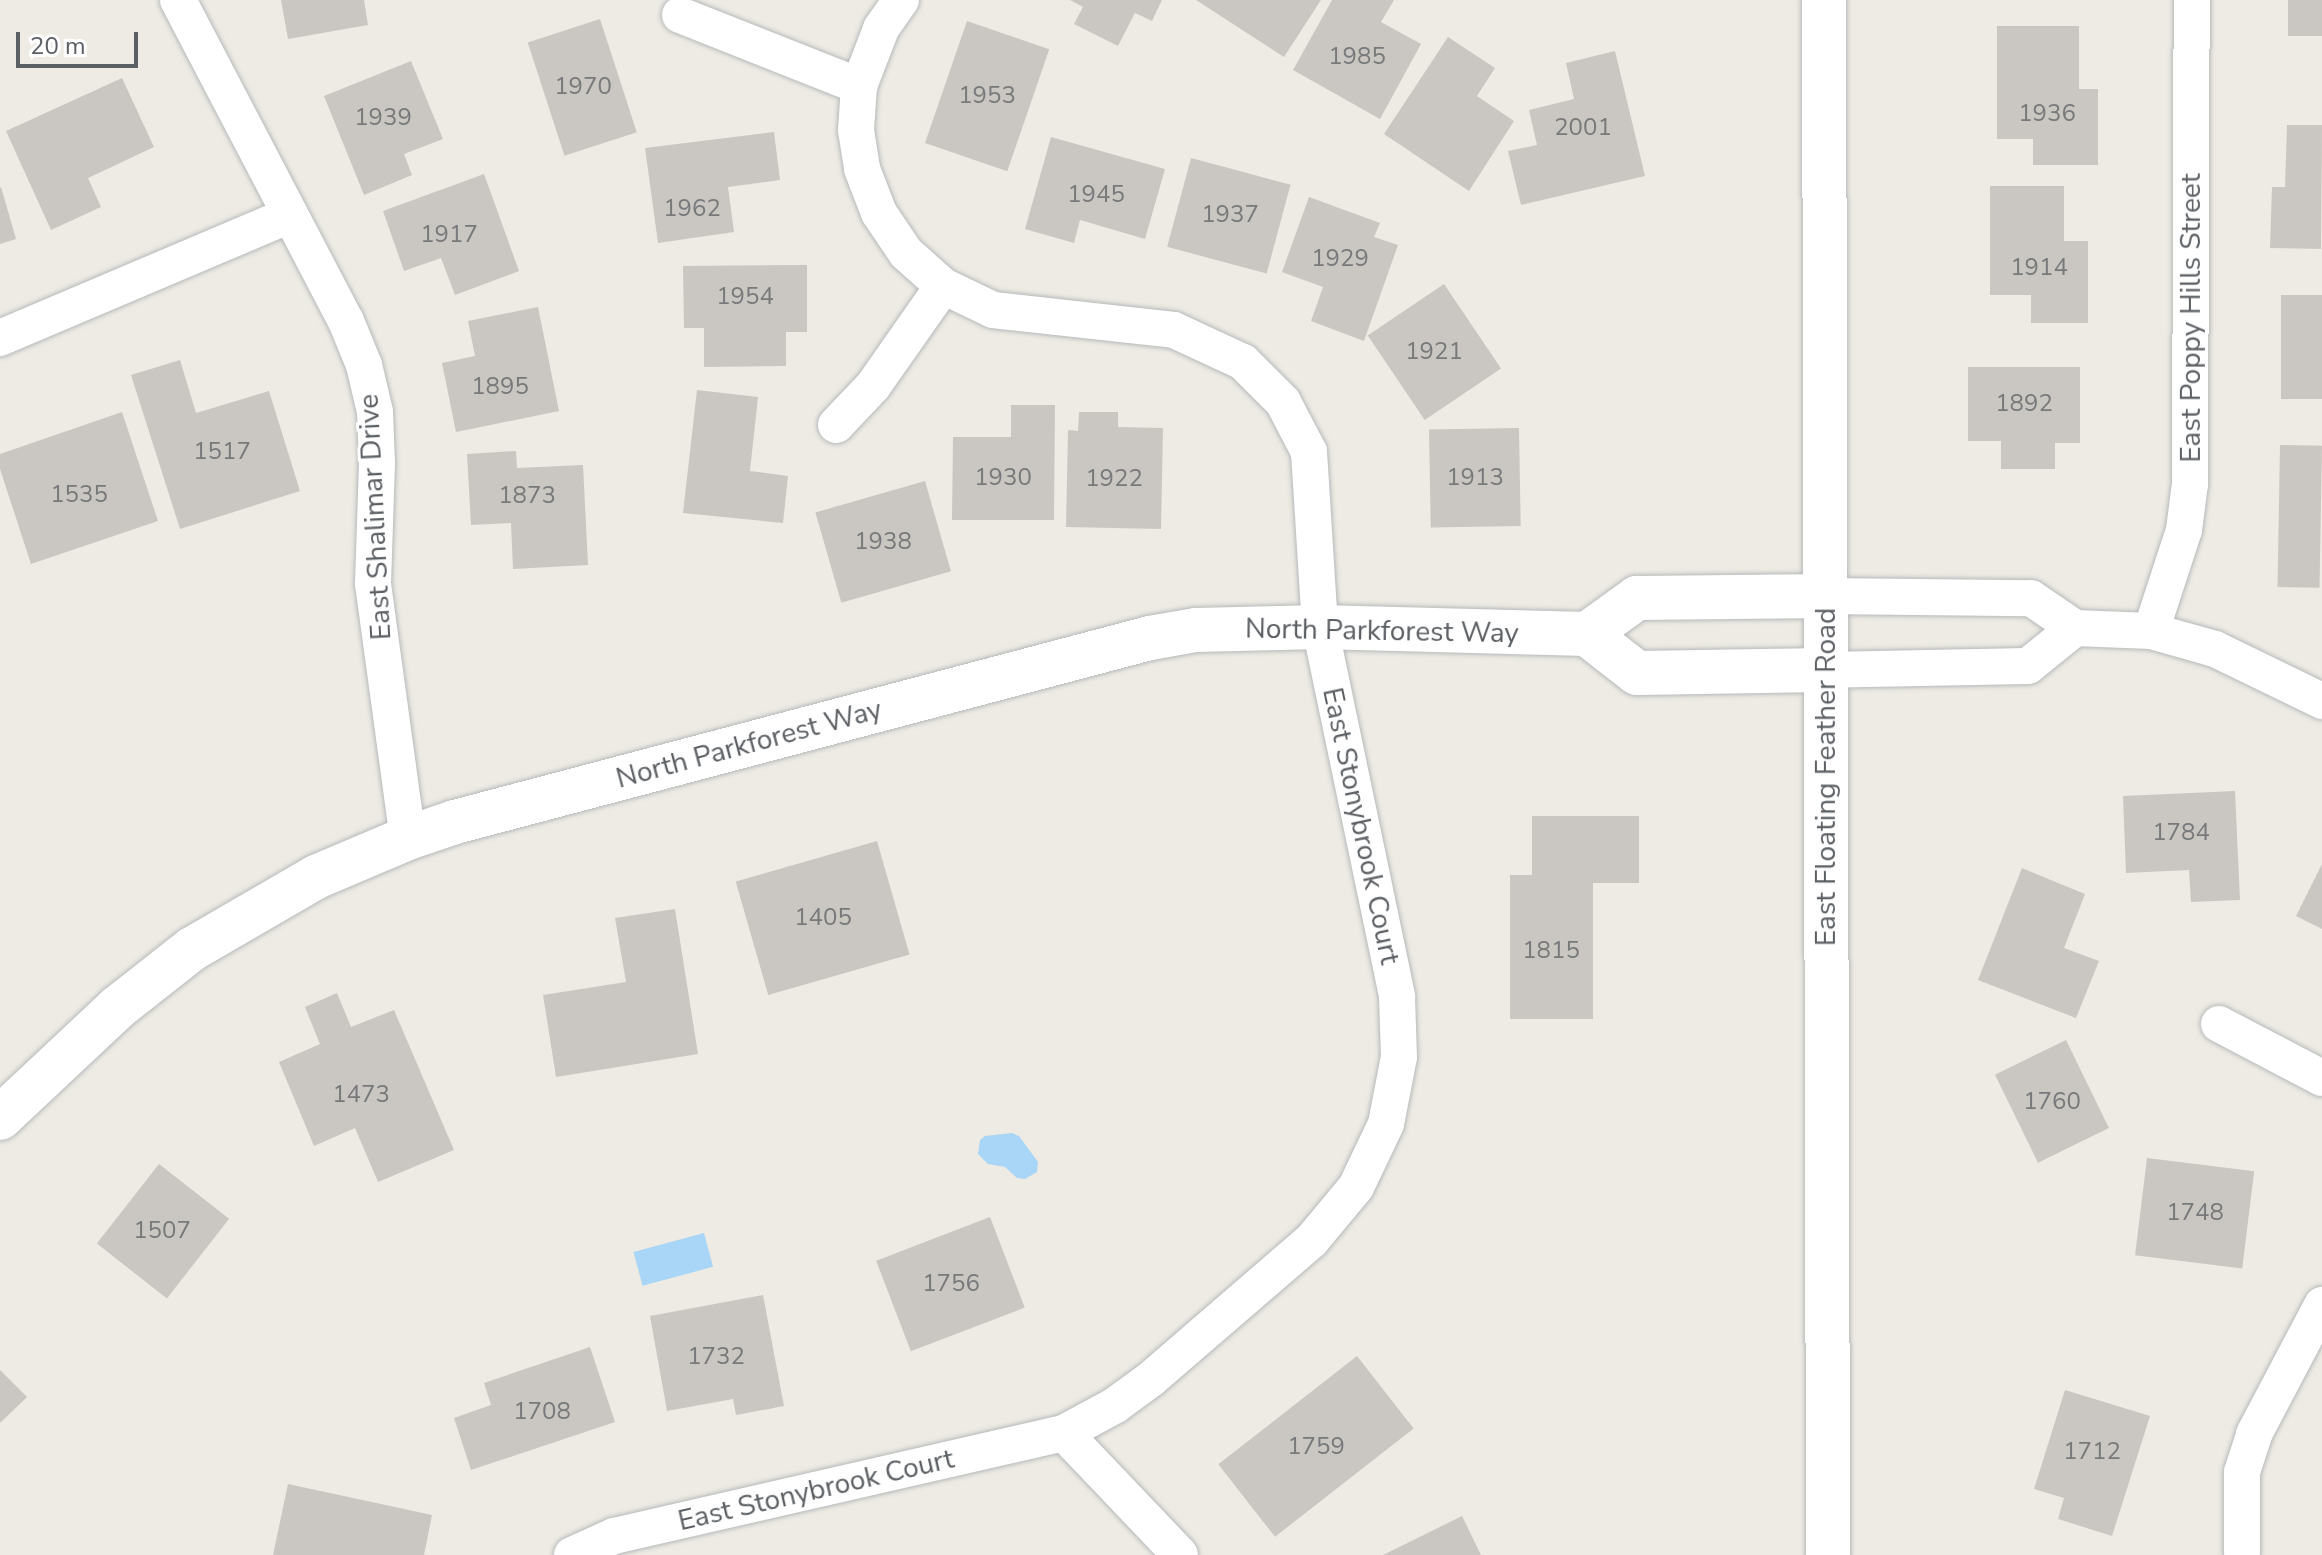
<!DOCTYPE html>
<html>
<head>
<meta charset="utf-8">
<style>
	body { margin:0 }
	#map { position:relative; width:2322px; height:1555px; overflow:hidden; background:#edebe3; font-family:"Nunito Sans",sans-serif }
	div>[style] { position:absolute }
	.water>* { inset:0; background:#a9d5f7; transform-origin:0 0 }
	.building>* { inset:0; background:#cac7c2; transform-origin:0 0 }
	.roads { filter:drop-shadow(0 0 2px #b6b9bc) drop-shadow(0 0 2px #b6b9bc) }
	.street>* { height:36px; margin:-18px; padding:0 18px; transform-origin:18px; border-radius:18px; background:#fff }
	.secondary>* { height:44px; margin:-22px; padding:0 22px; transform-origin:22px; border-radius:22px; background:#fff }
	span { translate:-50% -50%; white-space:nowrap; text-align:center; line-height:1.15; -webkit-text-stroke:6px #fff; paint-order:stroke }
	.number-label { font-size:24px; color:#77797b }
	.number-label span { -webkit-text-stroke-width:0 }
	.street-label { font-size:28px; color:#5b5f63 }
	.scale { position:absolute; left:16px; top:32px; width:122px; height:36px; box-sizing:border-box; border:4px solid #5b5f63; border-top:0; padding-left:10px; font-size:24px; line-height:28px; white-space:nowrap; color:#5b5f63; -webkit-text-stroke:6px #fff; paint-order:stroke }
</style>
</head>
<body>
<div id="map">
	<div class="water">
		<i style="clip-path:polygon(1012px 1133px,1019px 1136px,1038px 1162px,1037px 1172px,1025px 1179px,1017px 1178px,1005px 1167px,988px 1164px,978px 1154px,980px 1140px,985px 1136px)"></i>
		<i style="left:704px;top:1233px;width:35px;height:73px;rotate:75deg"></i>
	</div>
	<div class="building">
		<i style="clip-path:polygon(281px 0,364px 0,368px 25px,288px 39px)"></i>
		<i style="clip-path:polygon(1070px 0,1162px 0,1152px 21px,1135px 13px,1118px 46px,1074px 24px,1083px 7px)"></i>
		<i style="clip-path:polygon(1196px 0,1321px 0,1284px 57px)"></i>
		<i style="clip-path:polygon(1332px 0,1394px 0,1381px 22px,1421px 44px,1380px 119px,1293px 70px)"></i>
		<i style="left:2288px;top:0;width:34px;height:36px"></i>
		<i style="left:600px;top:19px;width:119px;height:76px;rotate:72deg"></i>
		<i style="left:967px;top:21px;width:87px;height:129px;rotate:19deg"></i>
		<i style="clip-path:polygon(1997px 26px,2079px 26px,2079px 89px,2098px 89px,2098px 165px,2033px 165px,2033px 139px,1997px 139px)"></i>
		<i style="clip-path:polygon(1448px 37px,1495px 68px,1477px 96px,1514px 121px,1469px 191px,1384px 134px)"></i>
		<i style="clip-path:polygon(1615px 51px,1645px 176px,1521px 205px,1508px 151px,1537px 145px,1529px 110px,1574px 99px,1566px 63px)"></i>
		<i style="clip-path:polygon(411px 61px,443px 139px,404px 154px,412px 175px,364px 195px,324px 96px)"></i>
		<i style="clip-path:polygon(122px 78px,154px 147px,88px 178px,101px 207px,51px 230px,6px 131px)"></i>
		<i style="clip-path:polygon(2287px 125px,2322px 125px,2321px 249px,2270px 248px,2272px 187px,2285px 187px)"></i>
		<i style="clip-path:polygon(774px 132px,780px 180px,728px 187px,734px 232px,658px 243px,645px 148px)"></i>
		<i style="clip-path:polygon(1051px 137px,1165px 169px,1145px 239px,1080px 220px,1074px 243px,1025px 229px)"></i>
		<i style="left:1191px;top:158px;width:103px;height:92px;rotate:15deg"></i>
		<i style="clip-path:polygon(484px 174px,519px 271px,455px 295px,441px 258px,404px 271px,383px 211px)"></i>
		<i style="clip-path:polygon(1990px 186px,2064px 186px,2064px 241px,2088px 241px,2088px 323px,2031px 323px,2031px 295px,1990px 295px)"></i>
		<i style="clip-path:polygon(1px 187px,16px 239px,0 244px,0 188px)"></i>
		<i style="clip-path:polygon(1309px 197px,1380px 223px,1374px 237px,1398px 245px,1364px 341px,1311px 321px,1323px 287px,1282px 272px)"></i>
		<i style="clip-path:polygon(807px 265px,807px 332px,786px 332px,786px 366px,704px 367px,704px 328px,684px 328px,683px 266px)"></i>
		<i style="left:1444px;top:284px;width:102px;height:92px;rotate:56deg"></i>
		<i style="left:2281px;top:295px;width:41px;height:104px"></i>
		<i style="clip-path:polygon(538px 307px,559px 411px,456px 432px,442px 363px,475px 356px,468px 321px)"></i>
		<i style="clip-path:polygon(180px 360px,196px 413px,269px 391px,300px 491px,180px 529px,131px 375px)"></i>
		<i style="clip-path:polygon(1968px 367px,2080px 367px,2080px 443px,2055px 443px,2055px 469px,2001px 469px,2001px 441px,1968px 441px)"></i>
		<i style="clip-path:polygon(697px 390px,758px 397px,750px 471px,788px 476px,783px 523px,683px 513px)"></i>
		<i style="clip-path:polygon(1011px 405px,1055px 405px,1054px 520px,952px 520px,953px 437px,1011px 437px)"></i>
		<i style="clip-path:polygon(122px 412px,158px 521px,31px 564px,0 469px,0 454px)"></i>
		<i style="clip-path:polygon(1079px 412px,1118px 412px,1118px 427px,1163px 428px,1161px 529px,1066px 527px,1068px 430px,1078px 431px)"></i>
		<i style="left:1519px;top:428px;width:98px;height:90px;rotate:89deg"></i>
		<i style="left:2280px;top:445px;width:42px;height:142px;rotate:1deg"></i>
		<i style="clip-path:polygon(516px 451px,517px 468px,583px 465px,588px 565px,513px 569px,511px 523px,471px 525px,467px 454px)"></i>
		<i style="left:925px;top:481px;width:94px;height:114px;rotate:74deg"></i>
		<i style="clip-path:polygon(2235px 791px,2240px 900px,2191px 902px,2189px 870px,2126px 873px,2123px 796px)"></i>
		<i style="clip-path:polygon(1532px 816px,1639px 816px,1639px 883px,1593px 883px,1593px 1019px,1510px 1019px,1510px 875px,1532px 875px)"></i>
		<i style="left:877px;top:841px;width:118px;height:147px;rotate:74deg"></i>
		<i style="clip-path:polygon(2322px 864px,2322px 929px,2296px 916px)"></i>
		<i style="clip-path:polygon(2022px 868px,2085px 894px,2064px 948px,2099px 961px,2076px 1018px,1978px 980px)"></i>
		<i style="clip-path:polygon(675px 909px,698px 1054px,556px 1077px,543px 995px,626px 982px,615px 918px)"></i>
		<i style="clip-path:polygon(337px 993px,351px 1027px,394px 1010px,454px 1150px,378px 1182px,355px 1128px,314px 1146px,279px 1062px,320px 1044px,305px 1007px)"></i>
		<i style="left:2066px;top:1040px;width:98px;height:79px;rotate:64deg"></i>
		<i style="left:2147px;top:1158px;width:108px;height:98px;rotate:7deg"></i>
		<i style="left:159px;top:1164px;width:89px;height:101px;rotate:38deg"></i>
		<i style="left:990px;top:1217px;width:97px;height:122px;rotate:69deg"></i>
		<i style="clip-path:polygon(763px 1295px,784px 1406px,736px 1415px,733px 1399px,667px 1411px,650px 1316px)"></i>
		<i style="clip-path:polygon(590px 1347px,615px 1422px,471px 1470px,454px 1418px,491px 1405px,484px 1383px)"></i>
		<i style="left:1357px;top:1356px;width:92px;height:176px;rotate:52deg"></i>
		<i style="clip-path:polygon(0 1370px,27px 1397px,0 1423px)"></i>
		<i style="clip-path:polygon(2065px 1390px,2150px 1416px,2112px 1536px,2058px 1519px,2064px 1498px,2034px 1489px)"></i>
		<i style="clip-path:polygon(288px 1484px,432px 1515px,424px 1555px,273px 1555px)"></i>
		<i style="clip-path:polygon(1462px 1516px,1481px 1555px,1383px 1555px)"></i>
	</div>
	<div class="roads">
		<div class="street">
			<i style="left:178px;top:0;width:362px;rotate:62.4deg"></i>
			<i style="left:346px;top:321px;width:48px;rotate:67.8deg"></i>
			<i style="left:364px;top:365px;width:48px;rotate:76.8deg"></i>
			<i style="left:375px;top:412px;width:51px;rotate:87.8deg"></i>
			<i style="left:377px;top:463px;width:121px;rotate:91.9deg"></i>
			<i style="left:373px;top:584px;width:256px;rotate:82.2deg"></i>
			<i style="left:901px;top:0;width:35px;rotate:125deg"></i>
			<i style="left:881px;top:29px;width:61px;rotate:111.1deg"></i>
			<i style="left:859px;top:86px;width:44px;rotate:93.9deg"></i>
			<i style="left:856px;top:130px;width:39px;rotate:81deg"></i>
			<i style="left:862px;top:169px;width:47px;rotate:68.9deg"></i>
			<i style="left:879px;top:213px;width:48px;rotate:56deg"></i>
			<i style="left:906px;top:253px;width:50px;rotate:41.7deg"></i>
			<i style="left:943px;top:286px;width:55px;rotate:25.6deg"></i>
			<i style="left:993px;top:310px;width:182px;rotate:6.3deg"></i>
			<i style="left:1174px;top:330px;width:76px;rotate:24.9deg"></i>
			<i style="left:1243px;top:362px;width:57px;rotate:45deg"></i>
			<i style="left:1283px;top:402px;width:56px;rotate:62.5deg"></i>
			<i style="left:1309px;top:452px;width:175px;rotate:86.4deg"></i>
			<i style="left:1320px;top:627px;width:378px;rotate:78.2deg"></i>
			<i style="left:1397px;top:997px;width:60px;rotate:88.1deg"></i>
			<i style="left:1399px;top:1057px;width:68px;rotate:101deg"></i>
			<i style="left:1386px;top:1124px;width:70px;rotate:115.5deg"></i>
			<i style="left:1356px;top:1187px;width:69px;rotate:129.7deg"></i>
			<i style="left:1312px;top:1240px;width:213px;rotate:139.2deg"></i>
			<i style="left:1151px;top:1379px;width:46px;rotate:143.9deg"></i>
			<i style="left:1114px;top:1406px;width:57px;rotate:151.6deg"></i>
			<i style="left:680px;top:15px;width:193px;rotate:21.6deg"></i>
			<i style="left:0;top:338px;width:315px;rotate:-23deg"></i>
			<i style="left:836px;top:425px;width:54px;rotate:-46.5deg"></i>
			<i style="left:873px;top:386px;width:122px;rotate:-55deg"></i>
			<i style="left:1826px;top:596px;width:205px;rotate:0.6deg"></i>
			<i style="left:2031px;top:598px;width:53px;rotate:34.3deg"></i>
			<i style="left:2075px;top:628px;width:60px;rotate:141deg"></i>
			<i style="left:2028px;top:666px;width:202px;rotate:178.9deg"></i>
			<i style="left:2075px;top:628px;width:76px;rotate:2.3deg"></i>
			<i style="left:2151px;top:631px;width:66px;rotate:15.7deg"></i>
			<i style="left:2215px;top:649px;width:119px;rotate:25.9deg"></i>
			<i style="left:2151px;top:631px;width:106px;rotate:-71.9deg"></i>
			<i style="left:2184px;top:530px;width:46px;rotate:-82.6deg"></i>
			<i style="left:2190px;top:484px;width:484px;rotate:-89.8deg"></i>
			<i style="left:2219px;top:1024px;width:116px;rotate:27.7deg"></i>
			<i style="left:2242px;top:1553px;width:81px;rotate:-90deg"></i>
			<i style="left:2242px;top:1472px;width:40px;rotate:-72deg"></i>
			<i style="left:2254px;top:1434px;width:146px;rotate:-62.2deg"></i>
			<i style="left:572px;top:1555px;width:46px;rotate:-24.3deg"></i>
			<i style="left:614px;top:1536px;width:462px;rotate:-12.9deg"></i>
			<i style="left:1064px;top:1433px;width:168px;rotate:46.4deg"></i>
		</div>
		<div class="secondary">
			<i style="left:1824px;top:0;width:1555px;rotate:89.85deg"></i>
			<i style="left:1587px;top:634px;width:62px;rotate:-35.8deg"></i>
			<i style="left:1637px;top:598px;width:189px;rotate:-0.6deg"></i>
			<i style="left:0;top:1118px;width:161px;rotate:-43.2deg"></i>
			<i style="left:117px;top:1008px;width:95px;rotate:-38.2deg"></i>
			<i style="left:192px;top:949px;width:143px;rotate:-30.1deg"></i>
			<i style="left:316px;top:877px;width:100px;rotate:-23deg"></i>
			<i style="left:408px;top:838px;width:50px;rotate:-18.8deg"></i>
			<i style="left:455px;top:822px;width:719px;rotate:-14.83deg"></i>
			<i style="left:1150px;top:638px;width:47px;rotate:-9.9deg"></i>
			<i style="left:1196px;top:630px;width:124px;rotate:-1.4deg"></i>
			<i style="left:1320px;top:627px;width:267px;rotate:1.5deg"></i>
			<i style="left:1587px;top:634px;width:63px;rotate:38deg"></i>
			<i style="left:1637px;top:673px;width:189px;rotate:-0.9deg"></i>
		</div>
	</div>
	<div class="number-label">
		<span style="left:1357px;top:57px">1985</span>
		<span style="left:583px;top:87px">1970</span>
		<span style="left:987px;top:96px">1953</span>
		<span style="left:2047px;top:114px">1936</span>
		<span style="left:383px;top:118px">1939</span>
		<span style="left:1583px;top:128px">2001</span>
		<span style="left:1096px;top:195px">1945</span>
		<span style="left:692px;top:209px">1962</span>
		<span style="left:1230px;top:215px">1937</span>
		<span style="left:449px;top:235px">1917</span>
		<span style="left:1340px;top:259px">1929</span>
		<span style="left:2039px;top:268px">1914</span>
		<span style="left:745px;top:297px">1954</span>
		<span style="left:1434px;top:352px">1921</span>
		<span style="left:500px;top:387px">1895</span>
		<span style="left:2024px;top:404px">1892</span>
		<span style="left:222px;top:452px">1517</span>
		<span style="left:1003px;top:478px">1930</span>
		<span style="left:1475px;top:478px">1913</span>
		<span style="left:1114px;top:479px">1922</span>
		<span style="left:79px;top:495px">1535</span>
		<span style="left:527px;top:496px">1873</span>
		<span style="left:883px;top:542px">1938</span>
		<span style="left:2181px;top:833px">1784</span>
		<span style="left:823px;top:918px">1405</span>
		<span style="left:1551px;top:951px">1815</span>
		<span style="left:361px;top:1095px">1473</span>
		<span style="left:2052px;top:1102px">1760</span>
		<span style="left:2195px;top:1213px">1748</span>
		<span style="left:162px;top:1231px">1507</span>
		<span style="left:951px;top:1284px">1756</span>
		<span style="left:716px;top:1357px">1732</span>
		<span style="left:542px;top:1412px">1708</span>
		<span style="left:1316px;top:1447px">1759</span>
		<span style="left:2092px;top:1452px">1712</span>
	</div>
	<div class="street-label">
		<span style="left:2191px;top:318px;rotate:-90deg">East Poppy Hills Street</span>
		<span style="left:375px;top:517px;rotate:-93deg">East Shalimar Drive</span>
		<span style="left:1382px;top:631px;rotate:1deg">North Parkforest Way</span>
		<span style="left:749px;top:744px;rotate:-15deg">North Parkforest Way</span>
		<span style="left:1826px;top:777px;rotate:-90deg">East Floating Feather Road</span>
		<span style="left:1361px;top:826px;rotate:78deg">East Stonybrook Court</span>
		<span style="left:816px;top:1490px;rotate:-13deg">East Stonybrook Court</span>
	</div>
	<div class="scale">20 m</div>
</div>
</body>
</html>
